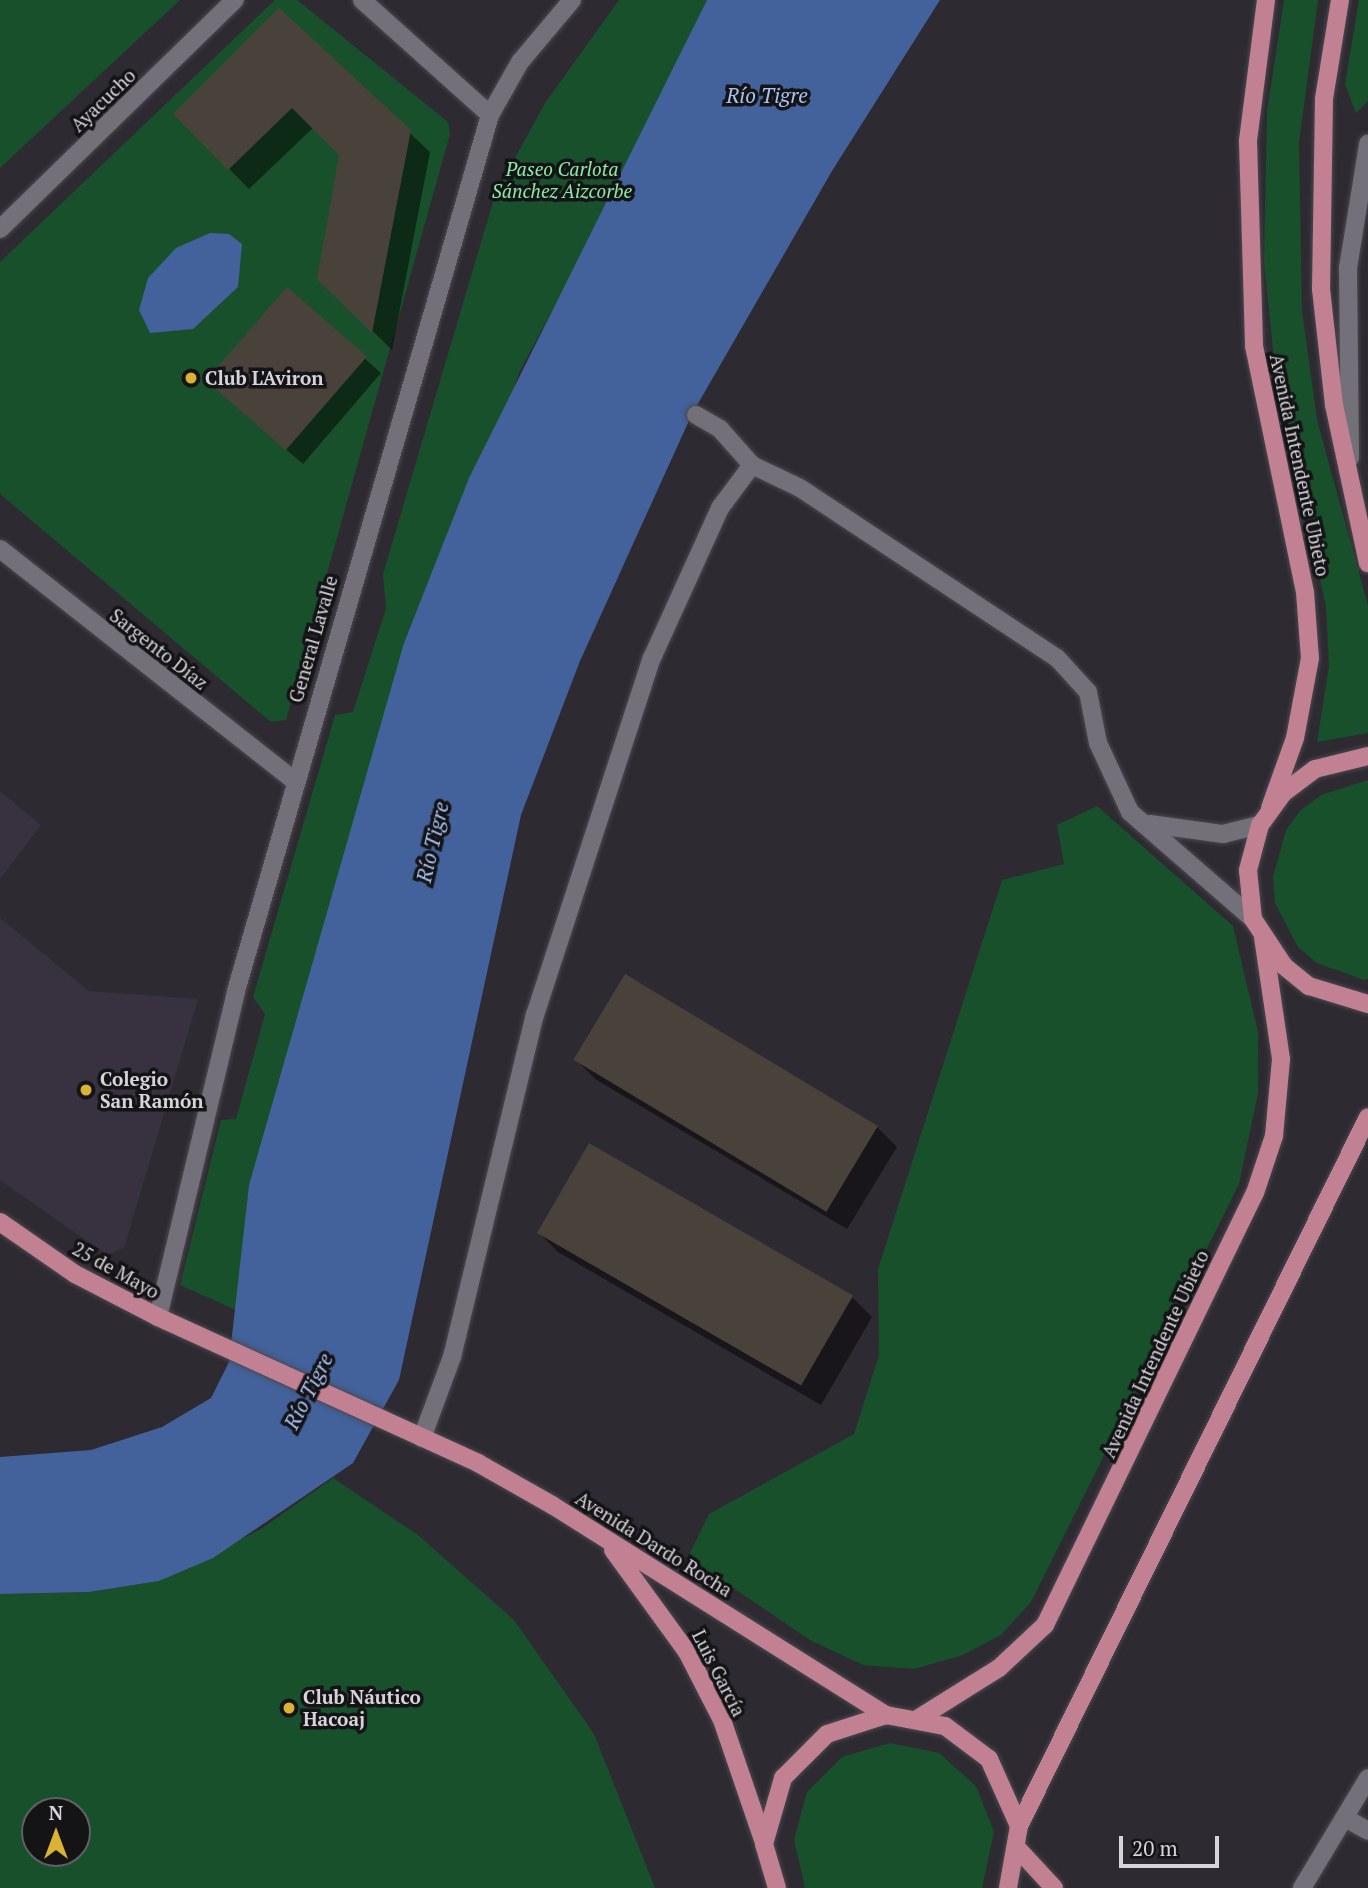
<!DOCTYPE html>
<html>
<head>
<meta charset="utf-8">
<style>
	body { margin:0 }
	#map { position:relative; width:1368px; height:1888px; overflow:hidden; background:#2d2a31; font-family:"PT Serif",serif }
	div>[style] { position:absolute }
	.built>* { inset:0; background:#383240 }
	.green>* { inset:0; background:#19502c }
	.water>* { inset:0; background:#43619a }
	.shadow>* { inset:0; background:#0007 }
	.building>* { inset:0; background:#48423b; transform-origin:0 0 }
	.roads { filter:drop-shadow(0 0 2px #4b484f) drop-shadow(0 0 2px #4b484f) }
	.minor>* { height:18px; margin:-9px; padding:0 9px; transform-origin:9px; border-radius:9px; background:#747079 }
	.major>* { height:18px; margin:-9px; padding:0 9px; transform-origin:9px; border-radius:9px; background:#c18192 }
	.dots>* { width:19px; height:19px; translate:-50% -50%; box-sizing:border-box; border:4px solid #141316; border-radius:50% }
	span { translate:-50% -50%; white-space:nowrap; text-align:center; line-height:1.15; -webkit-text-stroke:7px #141316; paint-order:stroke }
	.street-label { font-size:19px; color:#d6d4d9 }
	.park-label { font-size:19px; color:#8de9a6; font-style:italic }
	.poi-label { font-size:19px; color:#d6d4d9; font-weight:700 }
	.left { translate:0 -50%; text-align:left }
	.water-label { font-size:21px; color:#a6c1f4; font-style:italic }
	.north { position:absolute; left:21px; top:1797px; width:70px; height:70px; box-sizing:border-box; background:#141316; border:2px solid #626064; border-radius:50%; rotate:0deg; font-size:19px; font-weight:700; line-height:28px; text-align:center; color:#d6d4d9 }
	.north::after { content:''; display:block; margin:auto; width:24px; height:32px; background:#dab334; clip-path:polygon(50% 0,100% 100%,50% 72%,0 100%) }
	.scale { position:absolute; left:1119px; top:1836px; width:100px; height:32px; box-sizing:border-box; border:4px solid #d6d4d9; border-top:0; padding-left:9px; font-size:21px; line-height:24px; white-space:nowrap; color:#d6d4d9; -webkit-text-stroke:5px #141316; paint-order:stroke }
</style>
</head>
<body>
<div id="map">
	<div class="built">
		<i style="clip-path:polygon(0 791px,41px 825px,0 879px)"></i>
		<i style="clip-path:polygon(0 918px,89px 991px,198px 999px,124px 1248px,107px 1255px,0 1180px)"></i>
	</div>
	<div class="green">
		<i style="clip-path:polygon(0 0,180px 0,0 168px)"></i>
		<i style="clip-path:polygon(275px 0,297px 0,448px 122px,450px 134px,286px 720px,271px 722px,0 494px,0 262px)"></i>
		<i style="clip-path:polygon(619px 0,707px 0,622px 179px,519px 373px,249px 1185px,236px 1310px,180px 1285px,221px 1120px,236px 1119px,265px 1014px,253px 997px,335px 715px,353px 712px,386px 608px,383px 574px,495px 195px,545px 103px)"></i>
		<i style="clip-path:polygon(1284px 0,1318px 0,1299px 142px,1302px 311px,1317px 420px,1368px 606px,1368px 733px,1317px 742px,1329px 666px,1326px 606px,1277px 388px,1264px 262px,1267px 111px)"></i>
		<i style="clip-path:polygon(1359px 0,1368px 0,1368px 101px,1356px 113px,1345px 84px)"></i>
		<i style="clip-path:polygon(1368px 780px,1368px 979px,1364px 980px,1317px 963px,1298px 947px,1275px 903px,1273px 877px,1286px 830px,1301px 810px,1321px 795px)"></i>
		<i style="clip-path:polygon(1097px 806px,1233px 926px,1258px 1032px,1258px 1093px,1239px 1184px,1031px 1602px,1001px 1635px,963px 1655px,914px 1669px,863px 1665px,810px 1640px,688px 1557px,709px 1514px,854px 1434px,879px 1355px,878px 1269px,1002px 880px,1064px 864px,1057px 825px)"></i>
		<i style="clip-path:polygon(evenodd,333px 1478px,418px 1535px,514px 1620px,594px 1734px,655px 1888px,0 1888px,0 1594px,89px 1592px,159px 1581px,261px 1529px,333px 1478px,35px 1811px,77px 1811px,77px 1853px,35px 1853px,35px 1811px)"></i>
		<i style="clip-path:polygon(890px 1743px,939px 1753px,976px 1786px,994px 1832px,982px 1888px,805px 1888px,794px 1840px,807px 1792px,842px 1757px)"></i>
	</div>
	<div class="water">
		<i style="clip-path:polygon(707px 0,940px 0,832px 171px,692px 414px,580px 661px,521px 815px,399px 1380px,353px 1463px,213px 1558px,159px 1581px,89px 1592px,0 1594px,0 1457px,91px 1450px,162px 1427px,211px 1398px,229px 1362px,249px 1185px,404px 643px,469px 478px)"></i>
		<i style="clip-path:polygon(210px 233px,229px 234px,242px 244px,238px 287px,193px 329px,150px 333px,139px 310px,148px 278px,176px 248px)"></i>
	</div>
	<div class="shadow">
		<i style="clip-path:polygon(279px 10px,430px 152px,392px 350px,318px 278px,341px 155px,314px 127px,249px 189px,175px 114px)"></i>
		<i style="clip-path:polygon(287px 290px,381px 373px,303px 464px,224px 396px)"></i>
		<i style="clip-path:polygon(575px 1058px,877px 1127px,897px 1147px,847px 1229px,595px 1079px)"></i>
		<i style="clip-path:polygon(538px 1232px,852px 1297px,872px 1317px,821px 1405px,558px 1252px)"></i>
	</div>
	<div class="building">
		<i style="clip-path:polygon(279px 8px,411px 130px,372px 333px,317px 279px,339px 155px,292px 108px,228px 170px,173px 114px)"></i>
		<i style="left:287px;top:287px;width:106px;height:124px;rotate:41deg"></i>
		<i style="left:625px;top:974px;width:295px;height:100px;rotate:31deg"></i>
		<i style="left:589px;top:1143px;width:305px;height:104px;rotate:30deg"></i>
	</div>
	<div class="roads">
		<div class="minor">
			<i style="left:362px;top:0;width:172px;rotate:41.9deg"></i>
			<i style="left:0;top:229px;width:328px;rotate:-44.3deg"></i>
			<i style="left:696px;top:415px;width:28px;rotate:30deg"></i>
			<i style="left:720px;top:429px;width:48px;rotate:48.4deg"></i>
			<i style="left:1350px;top:458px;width:190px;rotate:-90.6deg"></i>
			<i style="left:1348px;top:268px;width:126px;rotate:-80.8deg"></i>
			<i style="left:0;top:549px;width:374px;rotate:38.2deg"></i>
			<i style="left:1150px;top:824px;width:74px;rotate:7.8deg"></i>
			<i style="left:1223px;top:834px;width:38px;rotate:-14deg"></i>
			<i style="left:158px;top:1317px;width:335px;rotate:-76.5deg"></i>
			<i style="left:236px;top:991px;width:912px;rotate:-73.83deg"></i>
			<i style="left:490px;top:115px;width:61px;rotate:-60.5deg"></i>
			<i style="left:520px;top:62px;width:81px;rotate:-50deg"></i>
			<i style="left:422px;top:1438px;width:86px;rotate:-69.7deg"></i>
			<i style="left:452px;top:1357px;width:352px;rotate:-76.4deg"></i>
			<i style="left:535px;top:1015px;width:376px;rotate:-71.9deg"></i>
			<i style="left:652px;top:658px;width:165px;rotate:-65.6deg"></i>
			<i style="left:720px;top:508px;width:54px;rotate:-53.3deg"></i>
			<i style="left:752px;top:465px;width:53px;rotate:25.6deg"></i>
			<i style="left:800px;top:488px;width:308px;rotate:33.5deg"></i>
			<i style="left:1057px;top:658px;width:46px;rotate:47.6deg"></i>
			<i style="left:1088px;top:692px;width:52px;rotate:78.9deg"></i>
			<i style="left:1098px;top:743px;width:76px;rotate:65.1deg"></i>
			<i style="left:1130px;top:812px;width:163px;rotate:41deg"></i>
			<i style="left:1345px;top:1818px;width:26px;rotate:29deg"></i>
			<i style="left:1302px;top:1888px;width:128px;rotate:-59deg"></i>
		</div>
		<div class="major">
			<i style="left:1266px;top:0;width:142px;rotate:97.3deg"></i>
			<i style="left:1248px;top:141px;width:205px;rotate:88.3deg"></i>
			<i style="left:1254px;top:346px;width:251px;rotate:78.3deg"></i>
			<i style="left:1305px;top:592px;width:66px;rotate:85.7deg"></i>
			<i style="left:1310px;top:658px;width:81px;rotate:100.6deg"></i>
			<i style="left:1295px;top:738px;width:74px;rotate:109.7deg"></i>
			<i style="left:1340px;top:0;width:100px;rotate:99.2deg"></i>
			<i style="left:1324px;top:99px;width:190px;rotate:90.9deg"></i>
			<i style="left:1321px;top:289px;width:117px;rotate:83.6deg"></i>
			<i style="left:1334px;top:405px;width:162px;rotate:77.9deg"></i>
			<i style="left:1368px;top:756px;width:55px;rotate:166.2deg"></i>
			<i style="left:1315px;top:769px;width:39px;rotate:143deg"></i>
			<i style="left:1284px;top:792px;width:41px;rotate:126deg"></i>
			<i style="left:1260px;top:825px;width:47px;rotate:104.9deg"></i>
			<i style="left:1248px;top:870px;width:49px;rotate:84.2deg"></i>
			<i style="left:1253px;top:919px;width:56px;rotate:56.6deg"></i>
			<i style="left:1284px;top:966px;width:32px;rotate:39deg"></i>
			<i style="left:1309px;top:986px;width:62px;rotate:17deg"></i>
			<i style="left:0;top:1222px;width:91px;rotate:34.7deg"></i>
			<i style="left:75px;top:1274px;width:93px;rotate:27.4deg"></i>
			<i style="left:158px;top:1317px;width:352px;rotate:24.5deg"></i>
			<i style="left:478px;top:1463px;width:85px;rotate:29.6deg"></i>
			<i style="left:552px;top:1505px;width:395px;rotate:32.2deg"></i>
			<i style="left:613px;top:1550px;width:126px;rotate:54deg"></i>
			<i style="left:687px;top:1652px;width:76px;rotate:62.8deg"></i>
			<i style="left:722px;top:1720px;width:130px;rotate:71.1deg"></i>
			<i style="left:919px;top:1718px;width:94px;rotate:-32deg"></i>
			<i style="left:999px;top:1668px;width:63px;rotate:-43.1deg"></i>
			<i style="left:1045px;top:1625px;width:480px;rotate:-64.1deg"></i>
			<i style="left:1255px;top:1193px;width:60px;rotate:-71.6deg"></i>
			<i style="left:1274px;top:1136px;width:77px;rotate:-84.8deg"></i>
			<i style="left:1281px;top:1059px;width:123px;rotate:-98.4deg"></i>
			<i style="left:1019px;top:1826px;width:790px;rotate:-63.79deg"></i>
			<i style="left:1018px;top:1849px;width:53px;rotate:47.3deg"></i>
			<i style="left:777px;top:1888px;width:46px;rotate:-106.5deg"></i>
			<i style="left:764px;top:1844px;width:69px;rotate:-73.9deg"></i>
			<i style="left:783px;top:1778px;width:62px;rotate:-45deg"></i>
			<i style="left:827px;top:1734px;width:62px;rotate:-17.9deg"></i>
			<i style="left:886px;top:1715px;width:60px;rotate:10.6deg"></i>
			<i style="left:945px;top:1726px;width:55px;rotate:36.9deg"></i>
			<i style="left:989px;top:1759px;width:73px;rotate:65.9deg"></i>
			<i style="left:1019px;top:1826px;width:63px;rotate:100.1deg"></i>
		</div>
	</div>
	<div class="dots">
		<i style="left:191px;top:378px;background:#dab334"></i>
		<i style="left:86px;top:1090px;background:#dab334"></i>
		<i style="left:289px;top:1708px;background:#dab334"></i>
	</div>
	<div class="street-label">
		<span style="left:103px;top:100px;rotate:-44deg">Ayacucho</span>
		<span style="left:1300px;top:465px;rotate:78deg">Avenida Intendente Ubieto</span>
		<span style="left:313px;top:639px;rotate:-74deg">General Lavalle</span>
		<span style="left:159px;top:649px;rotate:38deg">Sargento Díaz</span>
		<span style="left:116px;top:1270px;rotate:29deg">25 de Mayo</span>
		<span style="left:1155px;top:1354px;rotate:-65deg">Avenida Intendente Ubieto</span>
		<span style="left:654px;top:1544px;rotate:32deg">Avenida Dardo Rocha</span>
		<span style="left:719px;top:1673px;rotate:63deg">Luis García</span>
	</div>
	<div class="park-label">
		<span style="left:562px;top:180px">Paseo Carlota<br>Sánchez Aizcorbe</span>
	</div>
	<div class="poi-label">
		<span class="left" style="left:205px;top:378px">Club L'Aviron</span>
		<span class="left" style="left:100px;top:1090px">Colegio<br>San Ramón</span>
		<span class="left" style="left:303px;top:1708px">Club Náutico<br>Hacoaj</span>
	</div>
	<div class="water-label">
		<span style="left:767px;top:95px">Río Tigre</span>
		<span style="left:432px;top:842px;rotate:-77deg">Río Tigre</span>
		<span style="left:308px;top:1391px;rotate:-63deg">Río Tigre</span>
	</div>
	<div class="north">N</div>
	<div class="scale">20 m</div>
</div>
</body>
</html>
